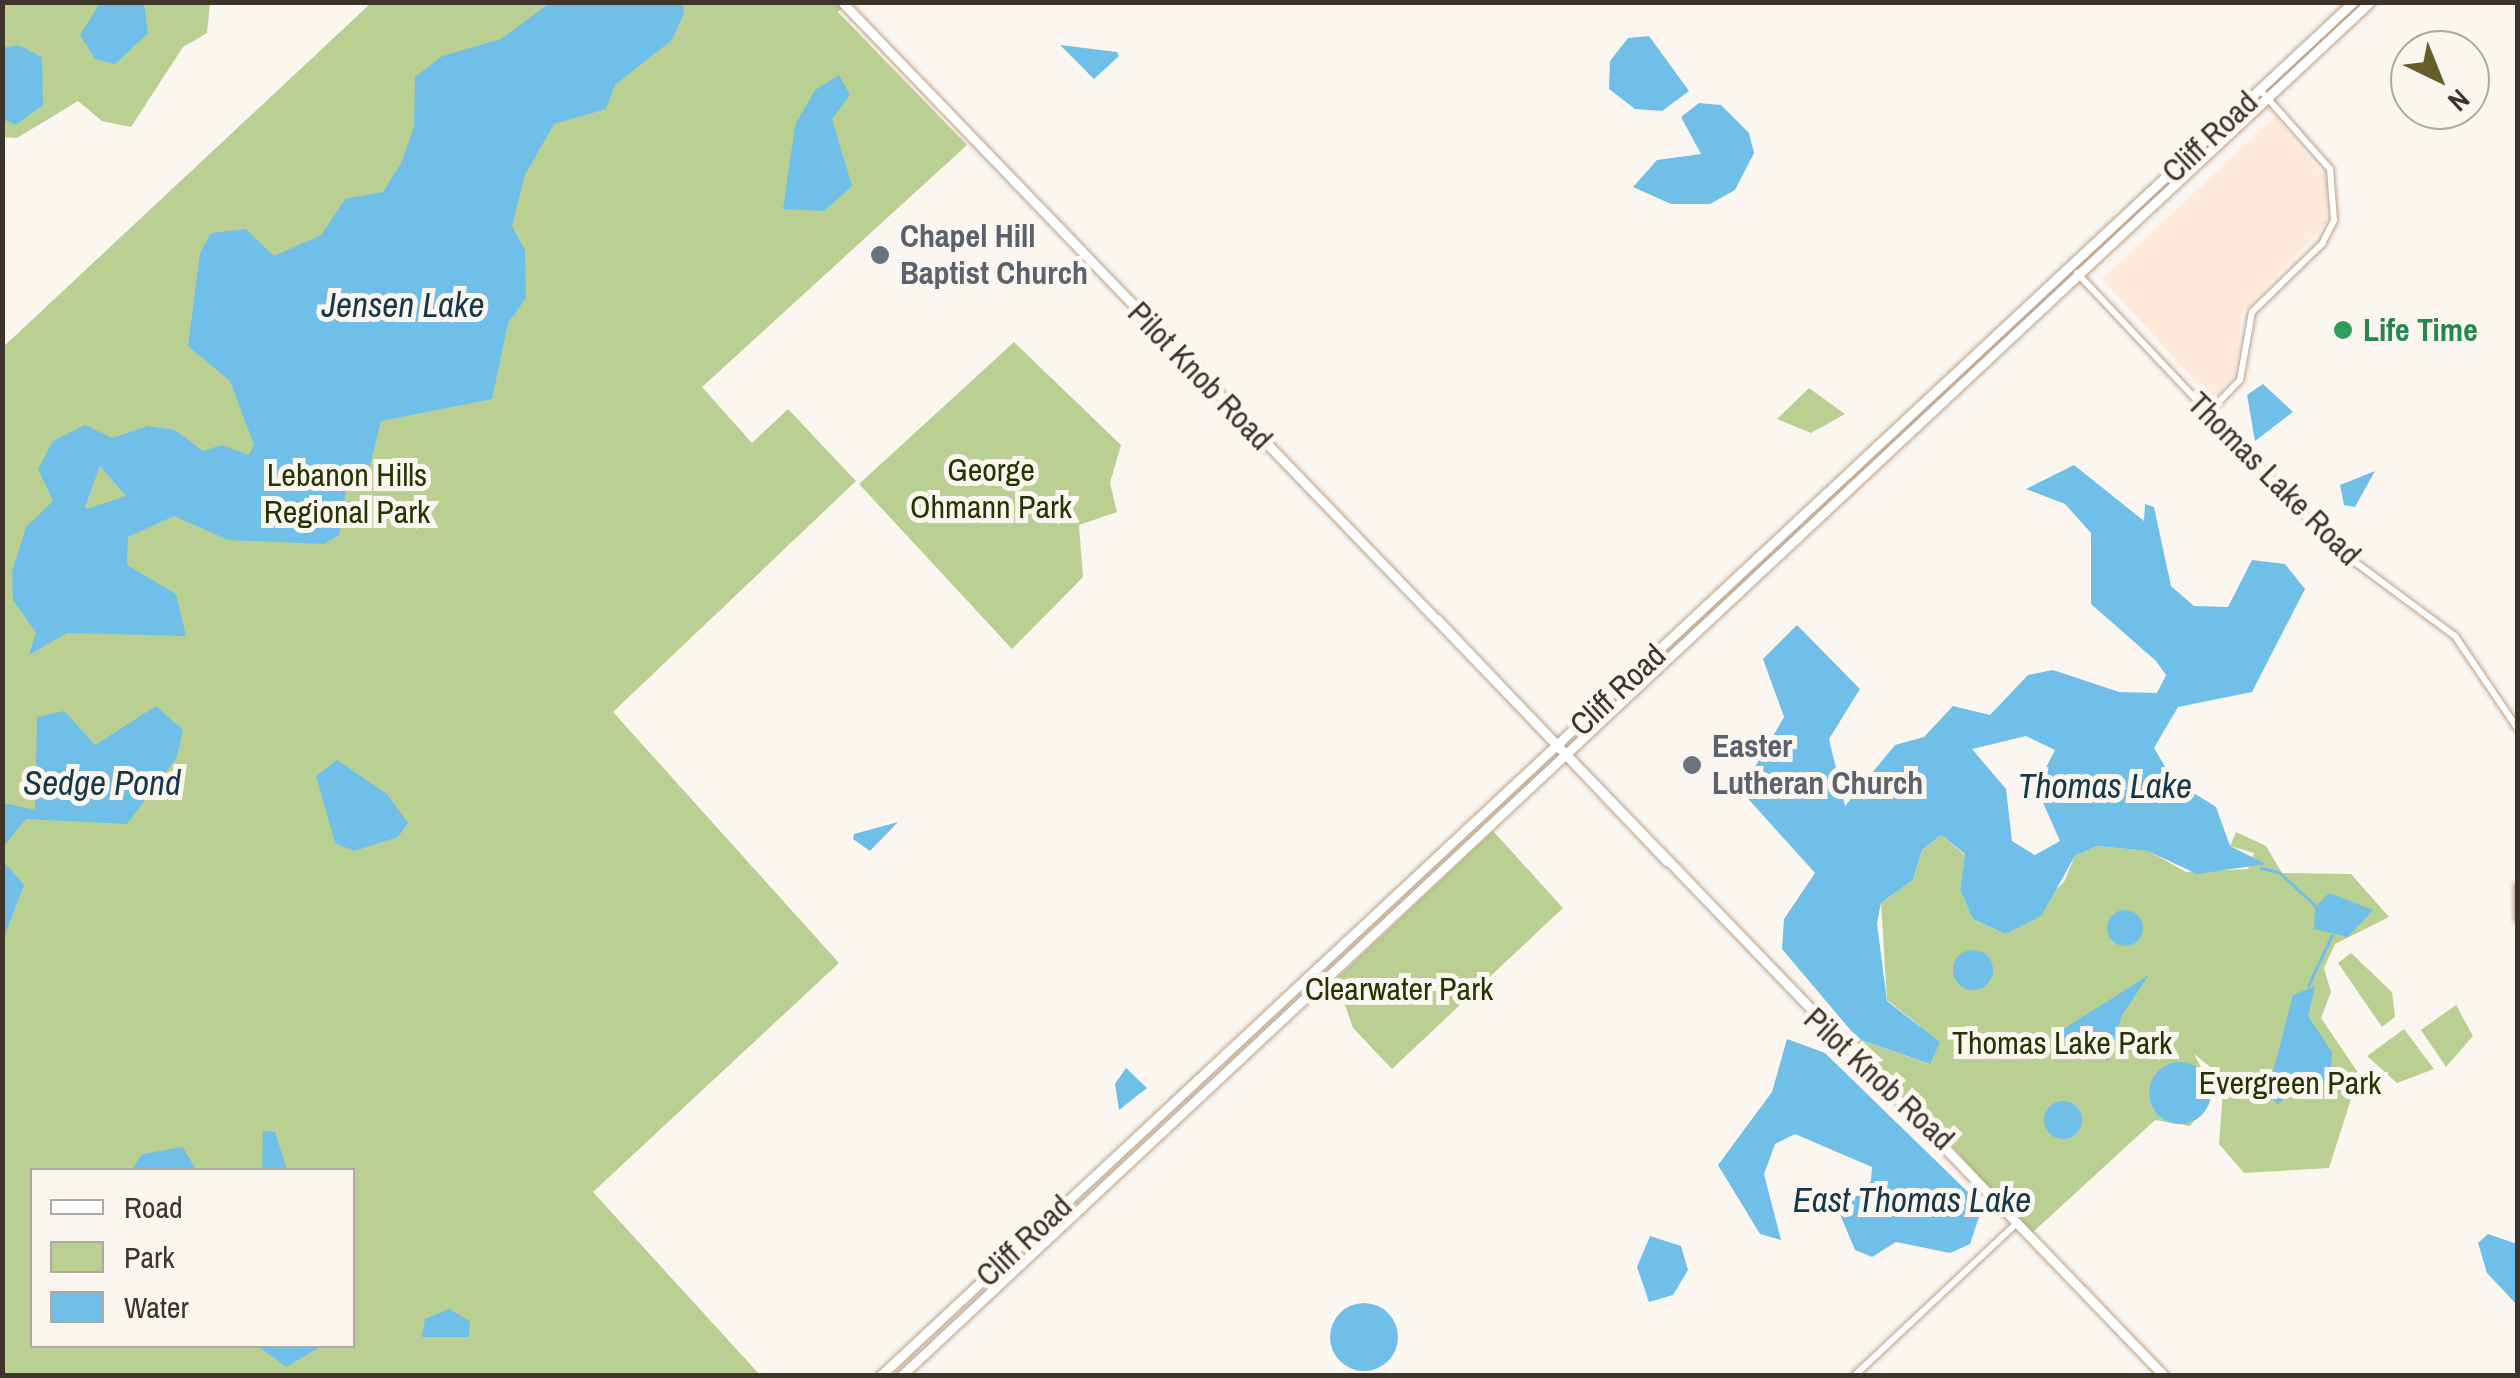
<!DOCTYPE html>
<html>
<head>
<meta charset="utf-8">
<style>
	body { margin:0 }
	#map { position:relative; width:2520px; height:1378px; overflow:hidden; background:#fcf6f1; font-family:"Archivo Narrow",sans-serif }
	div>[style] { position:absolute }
	.commercial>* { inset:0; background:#fee9db }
	.green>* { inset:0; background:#bad093 }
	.water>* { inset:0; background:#70bfe8 }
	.round { border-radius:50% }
	.stream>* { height:2.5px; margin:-1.25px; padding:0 1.25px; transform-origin:1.25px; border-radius:1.25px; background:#70bfe8 }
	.roads { filter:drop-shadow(0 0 2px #baa188) drop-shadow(0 0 2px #baa188) }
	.minor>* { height:6px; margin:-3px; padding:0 3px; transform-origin:3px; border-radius:3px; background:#fff }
	.major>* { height:9px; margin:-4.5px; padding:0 4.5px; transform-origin:4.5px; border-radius:4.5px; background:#fff }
	.dots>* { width:28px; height:28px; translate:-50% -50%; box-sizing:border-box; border:5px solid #fcf6f1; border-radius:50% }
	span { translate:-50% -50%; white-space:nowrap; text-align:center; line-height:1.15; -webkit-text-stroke:10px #fcf6f1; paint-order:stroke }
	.street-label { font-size:32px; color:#3e342a }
	.worship-label { font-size:32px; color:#5b616d; font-weight:700 }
	.left { translate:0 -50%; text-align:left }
	.leisure-label { font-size:32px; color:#27864d; font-weight:700 }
	.park-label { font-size:32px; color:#263400 }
	.water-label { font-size:35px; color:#143749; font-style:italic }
	.frame { position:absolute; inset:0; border:5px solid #3e342a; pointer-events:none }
	.legend { position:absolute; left:30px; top:1168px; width:325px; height:180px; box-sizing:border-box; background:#fcf6f1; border:2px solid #b0a8a1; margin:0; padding:12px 18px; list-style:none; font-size:30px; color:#3e342a }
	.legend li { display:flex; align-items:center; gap:20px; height:50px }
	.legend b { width:50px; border:2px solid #b0a8a1 }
	.north { position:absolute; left:2390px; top:30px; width:100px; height:100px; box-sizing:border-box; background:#fcf6f1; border:2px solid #b0a8a1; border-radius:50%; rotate:137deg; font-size:28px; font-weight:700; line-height:40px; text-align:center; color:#3e342a }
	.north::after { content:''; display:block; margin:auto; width:35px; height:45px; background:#665c28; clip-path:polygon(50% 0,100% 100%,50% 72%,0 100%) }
</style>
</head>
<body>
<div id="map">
	<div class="commercial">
		<i style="clip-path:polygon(2275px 117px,2327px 180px,2326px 223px,2242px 313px,2234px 376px,2212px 399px,2102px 279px)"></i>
	</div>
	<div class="green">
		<i style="clip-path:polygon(3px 3px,210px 3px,207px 33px,183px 47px,131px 127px,102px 121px,78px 101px,17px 138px,3px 137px)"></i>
		<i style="clip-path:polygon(evenodd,371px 3px,847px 3px,838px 12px,967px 145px,702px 387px,752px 443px,788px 409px,856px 481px,613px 712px,839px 963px,593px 1192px,760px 1375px,3px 1375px,2px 348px,371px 3px,32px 1170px,352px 1170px,352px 1346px,32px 1346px,32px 1170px)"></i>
		<i style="clip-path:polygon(1014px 342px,1121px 445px,1110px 483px,1117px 512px,1079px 525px,1083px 577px,1012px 649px,859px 484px)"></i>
		<i style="clip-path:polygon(1809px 388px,1845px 414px,1811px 433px,1777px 419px)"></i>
		<i style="clip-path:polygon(1493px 831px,1563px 908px,1392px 1069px,1353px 1028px,1336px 979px)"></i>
		<i style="clip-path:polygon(2236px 832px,2266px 846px,2282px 873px,2351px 874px,2389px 917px,2335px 944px,2324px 968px,2331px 992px,2321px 1018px,2359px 1074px,2329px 1168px,2244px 1173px,2219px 1144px,2224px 1078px,2194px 1054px,2214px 1092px,2190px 1126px,2155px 1120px,2031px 1234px,1950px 1144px,1847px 1051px,1858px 1039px,1929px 1064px,1920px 1026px,1887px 1000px,1881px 903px,1913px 880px,1922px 850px,1941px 835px,1965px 855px,1960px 890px,1973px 919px,2005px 934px,2064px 882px,2075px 856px,2097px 846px,2149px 851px,2186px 872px,2248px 869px,2254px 853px,2230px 846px)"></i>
		<i style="clip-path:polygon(2351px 953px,2392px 992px,2395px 1017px,2382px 1027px,2338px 963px)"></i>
		<i style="clip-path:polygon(2456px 1005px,2473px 1036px,2446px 1067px,2421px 1030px)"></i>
		<i style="clip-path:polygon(2404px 1029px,2434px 1069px,2397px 1083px,2367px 1056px)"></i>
	</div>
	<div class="water">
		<i style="clip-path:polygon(evenodd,551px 2px,683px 3px,684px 13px,672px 40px,615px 85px,606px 109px,554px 124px,525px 175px,512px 226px,525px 250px,526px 298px,508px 323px,492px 399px,381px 421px,369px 469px,347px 482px,339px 535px,324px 544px,228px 540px,174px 516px,128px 537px,127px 565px,176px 594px,186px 636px,67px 633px,29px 655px,36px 633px,13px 600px,12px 571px,26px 527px,53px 501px,38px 469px,53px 441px,85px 425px,112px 438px,148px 426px,175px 430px,203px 451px,222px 445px,249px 455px,254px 445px,230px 381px,188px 346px,200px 253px,211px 233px,246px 229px,274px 256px,321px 235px,345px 199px,383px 192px,401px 163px,414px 127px,415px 77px,442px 56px,501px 39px,551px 2px,100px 466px,126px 496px,87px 509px,85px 507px,100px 466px)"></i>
		<i style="clip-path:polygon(100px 3px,144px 3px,148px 33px,115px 64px,95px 59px,80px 35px)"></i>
		<i style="clip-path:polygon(1649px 36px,1689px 91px,1662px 111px,1635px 109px,1609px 89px,1610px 61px,1628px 38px)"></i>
		<i style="clip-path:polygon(18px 45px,42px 57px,43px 105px,15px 125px,3px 119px,2px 48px)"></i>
		<i style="clip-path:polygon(1060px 45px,1117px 52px,1119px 56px,1094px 79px)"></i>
		<i style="clip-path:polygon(839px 75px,850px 95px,832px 119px,852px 186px,824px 211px,783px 209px,795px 125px,815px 90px)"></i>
		<i style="clip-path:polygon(1699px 103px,1721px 105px,1749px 133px,1754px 153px,1735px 190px,1710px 204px,1671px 204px,1633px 187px,1657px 160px,1701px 154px,1681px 117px)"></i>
		<i style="clip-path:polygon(2263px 384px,2293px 412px,2255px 441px,2247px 395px)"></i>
		<i style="clip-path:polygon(evenodd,2074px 465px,2144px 521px,2145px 504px,2154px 507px,2171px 586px,2194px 606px,2228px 607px,2252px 560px,2285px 564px,2305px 589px,2252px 692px,2178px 707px,2154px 748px,2173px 780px,2216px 807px,2230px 846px,2266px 864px,2197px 874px,2148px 851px,2097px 846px,2075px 856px,2041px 916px,2005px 934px,1973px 919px,1960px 890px,1965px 854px,1941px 835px,1922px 850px,1913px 880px,1881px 903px,1877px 923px,1887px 1001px,1940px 1042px,1930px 1064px,1858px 1039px,1782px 949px,1784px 919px,1815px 873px,1741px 791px,1784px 717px,1763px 659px,1797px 625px,1860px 689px,1829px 739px,1845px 806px,1895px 745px,1924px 737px,1953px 706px,1990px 715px,2028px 675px,2053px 670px,2119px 692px,2157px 693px,2166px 675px,2156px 661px,2091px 604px,2091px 533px,2065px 504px,2026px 489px,2074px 465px,2026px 736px,2055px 750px,2036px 787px,2060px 841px,2035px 855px,2012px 841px,2006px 789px,1972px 749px,2026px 736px)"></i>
		<i style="clip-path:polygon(2375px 471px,2355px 507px,2344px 505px,2340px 485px)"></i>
		<i style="clip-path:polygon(156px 706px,183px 730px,177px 757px,127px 824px,26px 819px,3px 847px,3px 803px,35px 810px,37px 717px,64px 711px,95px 745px)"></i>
		<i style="clip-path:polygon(337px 760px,387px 794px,408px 823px,398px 837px,354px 851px,335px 843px,316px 776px)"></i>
		<i style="clip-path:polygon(898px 822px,870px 851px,853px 839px,854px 834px)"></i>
		<i style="clip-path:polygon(3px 861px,24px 885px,3px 940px,2px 940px)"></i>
		<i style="clip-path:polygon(2329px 893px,2373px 910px,2348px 937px,2314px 929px,2315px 907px)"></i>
		<i class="round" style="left:2107px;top:910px;width:36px;height:36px"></i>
		<i class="round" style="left:1953px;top:950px;width:40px;height:40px"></i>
		<i style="clip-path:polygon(2149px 975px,2122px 1015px,2108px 1061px,2057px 1033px)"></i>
		<i style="clip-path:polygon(2315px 986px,2308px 1016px,2332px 1052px,2330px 1081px,2305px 1082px,2277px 1105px,2268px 1091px,2293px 995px)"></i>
		<i style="clip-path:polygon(1787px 1039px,1825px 1053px,1969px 1193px,1981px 1211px,1970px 1244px,1950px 1253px,1896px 1242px,1872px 1257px,1855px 1250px,1839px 1212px,1871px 1181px,1872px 1167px,1795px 1134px,1775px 1144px,1764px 1174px,1781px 1240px,1760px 1234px,1718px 1165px,1772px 1092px)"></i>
		<i class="round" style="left:2149px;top:1062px;width:62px;height:62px"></i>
		<i style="clip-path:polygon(1126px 1068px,1147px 1088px,1119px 1110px,1115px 1084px)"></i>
		<i class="round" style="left:2044px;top:1101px;width:38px;height:38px"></i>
		<i style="clip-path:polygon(263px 1131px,275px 1132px,287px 1170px,262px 1170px)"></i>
		<i style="clip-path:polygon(183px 1147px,196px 1170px,132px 1170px,142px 1154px)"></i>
		<i style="clip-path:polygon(2488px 1234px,2517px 1244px,2517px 1305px,2487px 1273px,2478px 1243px)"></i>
		<i style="clip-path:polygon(1650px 1236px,1681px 1246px,1688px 1270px,1673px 1295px,1649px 1302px,1637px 1267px)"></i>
		<i class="round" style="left:1330px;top:1303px;width:68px;height:68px"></i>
		<i style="clip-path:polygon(449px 1309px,470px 1321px,469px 1337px,422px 1337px,425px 1319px)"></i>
		<i style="clip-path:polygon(258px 1346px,322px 1346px,286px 1367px)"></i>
	</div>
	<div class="stream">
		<i style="left:2261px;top:868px;width:18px;rotate:13deg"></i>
		<i style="left:2279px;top:872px;width:53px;rotate:42.7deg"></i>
		<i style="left:2308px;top:986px;width:56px;rotate:-64.8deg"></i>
	</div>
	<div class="roads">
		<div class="minor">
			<i style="left:2077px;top:273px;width:378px;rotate:46.7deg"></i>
			<i style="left:2336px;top:548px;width:148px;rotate:36.5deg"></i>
			<i style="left:2455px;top:636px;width:112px;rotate:55.9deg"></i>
			<i style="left:2207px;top:414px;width:47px;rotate:-45.9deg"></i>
			<i style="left:2240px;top:380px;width:69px;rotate:-80deg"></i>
			<i style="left:2252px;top:312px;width:98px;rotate:-44.2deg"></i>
			<i style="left:2322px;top:244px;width:27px;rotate:-63deg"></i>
			<i style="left:2334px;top:220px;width:51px;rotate:-94.5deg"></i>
			<i style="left:2330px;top:169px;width:106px;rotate:-131.5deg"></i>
			<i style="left:2518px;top:885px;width:35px;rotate:90deg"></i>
			<i style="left:1854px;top:1376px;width:225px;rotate:-43.2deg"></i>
		</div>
		<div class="major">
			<i style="left:842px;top:2px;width:1907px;rotate:46.1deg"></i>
			<i style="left:1437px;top:619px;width:334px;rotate:46.5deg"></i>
			<i style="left:880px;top:1376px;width:2014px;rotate:-43.01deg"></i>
			<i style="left:901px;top:1376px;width:2011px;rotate:-43.09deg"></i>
		</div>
	</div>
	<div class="dots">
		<i style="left:880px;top:255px;background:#6b7280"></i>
		<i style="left:2343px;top:330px;background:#2e9e5b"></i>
		<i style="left:1692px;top:765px;background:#6b7280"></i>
	</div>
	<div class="street-label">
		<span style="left:2210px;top:137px;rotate:-43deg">Cliff Road</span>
		<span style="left:1200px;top:376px;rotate:46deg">Pilot Knob Road</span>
		<span style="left:2274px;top:479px;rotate:45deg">Thomas Lake Road</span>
		<span style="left:1618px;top:690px;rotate:-43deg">Cliff Road</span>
		<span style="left:1879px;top:1079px;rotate:43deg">Pilot Knob Road</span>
		<span style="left:1024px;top:1241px;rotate:-43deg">Cliff Road</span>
	</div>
	<div class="worship-label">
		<span class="left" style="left:900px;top:255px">Chapel Hill<br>Baptist Church</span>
		<span class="left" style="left:1712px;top:765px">Easter<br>Lutheran Church</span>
	</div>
	<div class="leisure-label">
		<span class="left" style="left:2363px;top:330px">Life Time</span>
	</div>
	<div class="park-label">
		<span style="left:991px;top:489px">George<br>Ohmann Park</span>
		<span style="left:347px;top:494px">Lebanon Hills<br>Regional Park</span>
		<span style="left:1399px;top:989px">Clearwater Park</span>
		<span style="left:2062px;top:1043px">Thomas Lake Park</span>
		<span style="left:2290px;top:1083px">Evergreen Park</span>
	</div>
	<div class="water-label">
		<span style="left:403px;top:305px">Jensen Lake</span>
		<span style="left:102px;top:783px">Sedge Pond</span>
		<span style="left:2105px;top:786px">Thomas Lake</span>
		<span style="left:1912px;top:1200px">East Thomas Lake</span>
	</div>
	<div class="frame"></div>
	<ul class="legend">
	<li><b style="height:12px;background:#fff"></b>Road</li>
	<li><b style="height:28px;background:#bad093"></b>Park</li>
	<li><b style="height:28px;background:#70bfe8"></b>Water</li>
	</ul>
	<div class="north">N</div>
</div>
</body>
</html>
